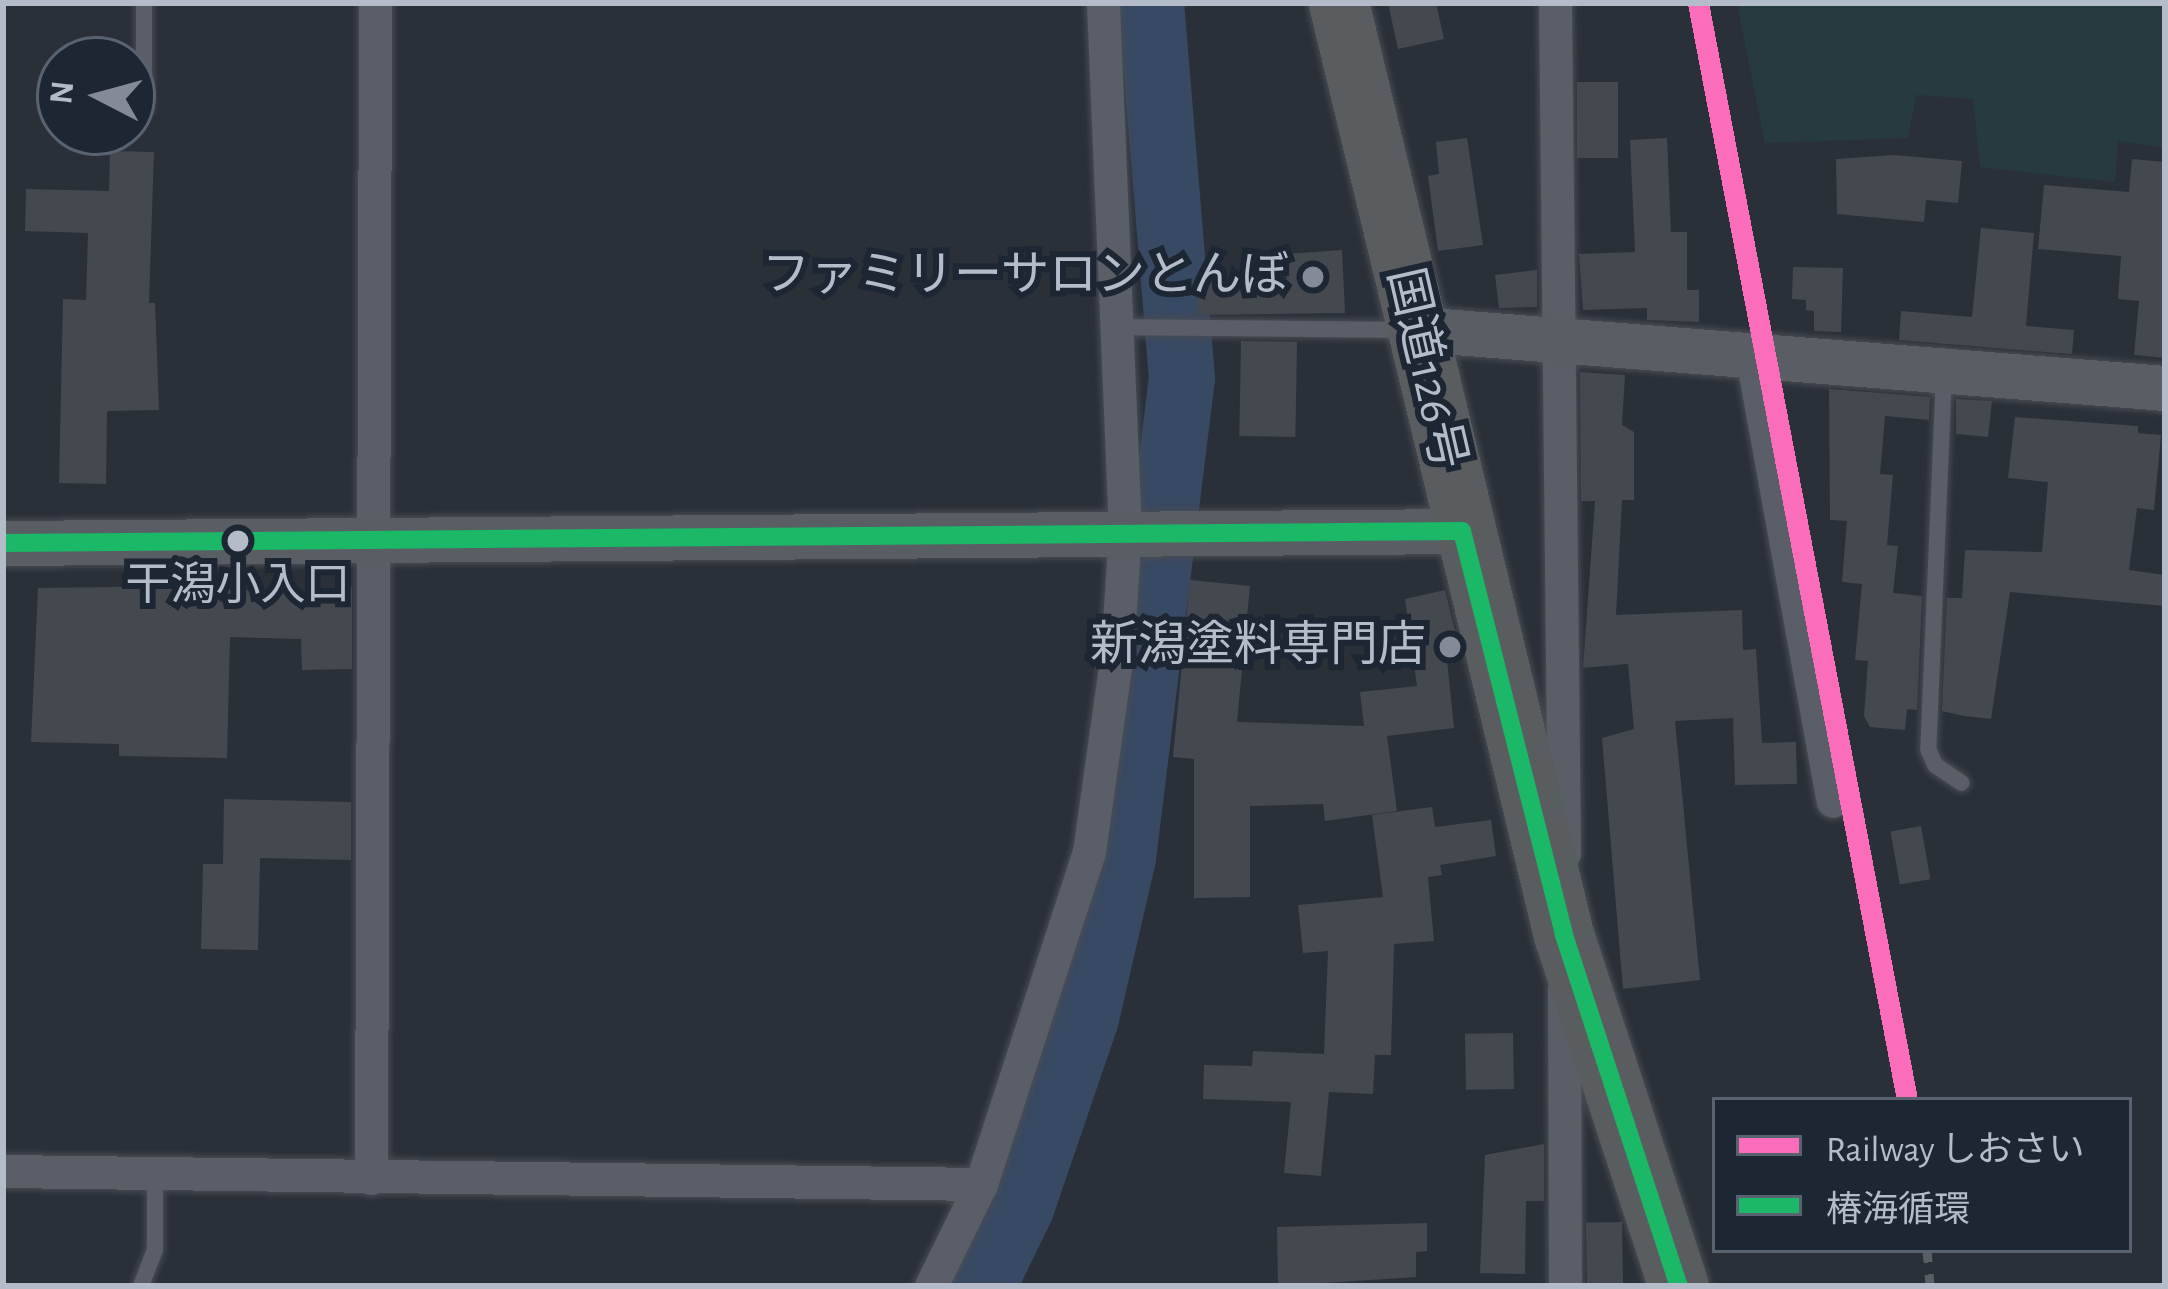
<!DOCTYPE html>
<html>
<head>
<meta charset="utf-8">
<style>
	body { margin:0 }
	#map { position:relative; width:2168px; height:1289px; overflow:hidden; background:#2a3038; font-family:"Alegreya Sans","Noto Sans JP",sans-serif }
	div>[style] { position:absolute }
	.green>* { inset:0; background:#273a3e }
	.river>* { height:66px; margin:-33px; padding:0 33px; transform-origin:33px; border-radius:33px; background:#384963 }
	.building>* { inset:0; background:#444950; transform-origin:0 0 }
	.roads { filter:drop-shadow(0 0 3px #484c53) drop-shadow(0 0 3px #484c53) }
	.lane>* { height:16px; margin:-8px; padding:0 8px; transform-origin:8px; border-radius:8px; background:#5a5e66 }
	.street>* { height:33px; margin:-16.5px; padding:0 16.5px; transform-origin:16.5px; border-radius:16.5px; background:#5a5e66 }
	.secondary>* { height:45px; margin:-22.5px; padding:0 22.5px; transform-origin:22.5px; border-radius:22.5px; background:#595d64 }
	.highway>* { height:60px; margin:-30px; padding:0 30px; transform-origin:30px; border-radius:30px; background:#5a5d60 }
	.rail>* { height:9px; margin-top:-4.5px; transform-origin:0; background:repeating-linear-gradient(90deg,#595d64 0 12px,transparent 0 24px) }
	.bus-1>* { height:18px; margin:-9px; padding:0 9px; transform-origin:9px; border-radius:9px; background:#1ab867 }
	.rail-1>* { height:21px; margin:-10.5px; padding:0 10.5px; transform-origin:10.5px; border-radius:10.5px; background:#fb6dba }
	.dots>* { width:33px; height:33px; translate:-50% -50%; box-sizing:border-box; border:6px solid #1d2633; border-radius:50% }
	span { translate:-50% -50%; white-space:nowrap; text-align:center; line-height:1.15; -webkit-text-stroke:12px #1d2633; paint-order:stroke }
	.bus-label { font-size:45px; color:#b4bcc9 }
	.poi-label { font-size:48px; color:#b4bcc9 }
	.right { translate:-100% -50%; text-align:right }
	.street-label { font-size:48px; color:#b4bcc9 }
	.frame { position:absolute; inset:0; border:6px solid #b4bcc9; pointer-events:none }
	.legend { position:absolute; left:1712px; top:1097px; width:420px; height:156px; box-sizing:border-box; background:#1d2633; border:3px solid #59626f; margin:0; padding:15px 21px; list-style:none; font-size:36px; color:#b4bcc9 }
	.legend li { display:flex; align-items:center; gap:24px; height:60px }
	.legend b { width:60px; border:3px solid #59626f }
	.north { position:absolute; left:36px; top:36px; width:120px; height:120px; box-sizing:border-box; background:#1d2633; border:3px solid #59626f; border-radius:50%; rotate:276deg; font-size:33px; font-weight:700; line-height:48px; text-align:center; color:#b4bcc9 }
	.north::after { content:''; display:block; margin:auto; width:42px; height:54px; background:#848b96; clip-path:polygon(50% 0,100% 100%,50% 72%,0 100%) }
</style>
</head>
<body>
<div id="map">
	<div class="green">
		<i style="clip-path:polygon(1737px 3px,2165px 3px,2165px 148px,2118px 141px,2115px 182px,1980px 167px,1973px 99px,1916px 95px,1908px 138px,1765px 143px)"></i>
	</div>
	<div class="river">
		<i style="left:983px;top:1286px;width:87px;rotate:-64deg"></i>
		<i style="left:1021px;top:1208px;width:201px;rotate:-71.1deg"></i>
		<i style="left:1086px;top:1018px;width:164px;rotate:-77deg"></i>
		<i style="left:1123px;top:858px;width:483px;rotate:-83deg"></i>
		<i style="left:1182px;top:379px;width:377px;rotate:-94.7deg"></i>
	</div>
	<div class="building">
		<i style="clip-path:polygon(1388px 3px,1436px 3px,1444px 39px,1398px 49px)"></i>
		<i style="left:1577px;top:82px;width:41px;height:76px"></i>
		<i style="clip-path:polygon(1467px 138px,1483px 245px,1438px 251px,1428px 176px,1439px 174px,1436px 142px)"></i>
		<i style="clip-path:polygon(1667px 138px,1671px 232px,1687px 232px,1687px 290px,1699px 290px,1699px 322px,1647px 320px,1647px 308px,1583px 310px,1579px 254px,1635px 252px,1630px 140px)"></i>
		<i style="clip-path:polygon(110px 151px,154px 152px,149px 303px,155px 303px,159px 410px,107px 411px,106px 484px,59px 483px,63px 299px,86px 300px,88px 233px,25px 231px,26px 189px,109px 191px)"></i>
		<i style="clip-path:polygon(1894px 155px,1962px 161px,1958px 203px,1926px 200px,1924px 222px,1837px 214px,1836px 159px)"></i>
		<i style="clip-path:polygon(2132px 159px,2165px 162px,2165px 358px,2134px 355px,2139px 301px,2118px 299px,2121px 256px,2038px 249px,2044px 185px,2129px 192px)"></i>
		<i style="clip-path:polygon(1981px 228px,2034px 233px,2026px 326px,2074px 330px,2072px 354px,1899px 340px,1901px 311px,1972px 317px)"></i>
		<i style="clip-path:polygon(1342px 250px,1345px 313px,1197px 315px,1198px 277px,1287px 279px,1286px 254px)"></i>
		<i style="clip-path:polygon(1793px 267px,1843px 268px,1841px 332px,1814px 331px,1814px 311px,1806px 310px,1806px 300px,1792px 299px)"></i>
		<i style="clip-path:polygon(1537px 270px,1537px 307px,1499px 308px,1495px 275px)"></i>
		<i style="left:1241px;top:341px;width:56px;height:95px;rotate:1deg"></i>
		<i style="clip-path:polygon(1580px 372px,1625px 375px,1622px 425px,1634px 432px,1634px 500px,1622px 500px,1616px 615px,1742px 610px,1743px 650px,1756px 649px,1762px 743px,1796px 742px,1797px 784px,1735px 785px,1733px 718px,1675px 721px,1700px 980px,1623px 989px,1602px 738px,1634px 729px,1628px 664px,1583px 668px,1595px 501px,1581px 501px)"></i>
		<i style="clip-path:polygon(1829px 389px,1930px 397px,1929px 420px,1885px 416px,1880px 474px,1893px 475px,1887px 545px,1898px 546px,1893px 593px,1922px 596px,1917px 710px,1907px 709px,1905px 730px,1870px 727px,1864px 716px,1868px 661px,1855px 660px,1862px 584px,1842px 582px,1847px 521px,1830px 520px)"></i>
		<i style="clip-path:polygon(1956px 399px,1992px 401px,1988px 437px,1956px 434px)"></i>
		<i style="clip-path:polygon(2015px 417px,2138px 426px,2138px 433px,2161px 435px,2154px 510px,2137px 508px,2129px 570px,2165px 575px,2165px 606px,2010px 592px,1991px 719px,1964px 716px,1942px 711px,1947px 598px,1962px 598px,1965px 550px,2042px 552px,2048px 482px,2008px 478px)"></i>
		<i style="clip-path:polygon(1190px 580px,1250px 586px,1237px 722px,1364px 726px,1360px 692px,1417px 686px,1405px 599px,1445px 590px,1461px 657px,1447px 660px,1454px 728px,1387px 736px,1397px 811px,1325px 821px,1323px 804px,1250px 806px,1250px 897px,1194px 898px,1194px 759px,1173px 757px)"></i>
		<i style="clip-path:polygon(190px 586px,300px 594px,352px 587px,352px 669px,302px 670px,301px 639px,230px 637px,227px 758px,119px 756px,119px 744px,31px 742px,38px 588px)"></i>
		<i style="clip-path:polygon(224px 799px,351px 802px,351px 860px,260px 858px,258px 950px,201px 949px,203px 864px,223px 864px)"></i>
		<i style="clip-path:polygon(1432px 807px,1435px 827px,1491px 820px,1496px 856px,1440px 865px,1442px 875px,1428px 877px,1434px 941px,1394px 944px,1391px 1055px,1375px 1055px,1373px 1094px,1329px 1092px,1321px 1176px,1284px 1173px,1291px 1102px,1203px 1099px,1204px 1065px,1252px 1066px,1253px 1051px,1324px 1054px,1328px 951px,1303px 953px,1298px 905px,1383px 897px,1372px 815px)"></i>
		<i style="left:1921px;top:826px;width:54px;height:31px;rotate:80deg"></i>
		<i style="left:1513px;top:1033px;width:56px;height:48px;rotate:89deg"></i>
		<i style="clip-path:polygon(1544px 1144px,1544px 1201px,1526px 1201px,1525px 1274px,1480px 1273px,1485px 1155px)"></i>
		<i style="left:1622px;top:1222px;width:64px;height:36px;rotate:89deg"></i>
		<i style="clip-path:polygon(1427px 1223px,1427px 1251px,1416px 1252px,1416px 1277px,1278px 1286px,1277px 1227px)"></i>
	</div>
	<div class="roads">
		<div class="lane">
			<i style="left:144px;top:107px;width:104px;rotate:-90deg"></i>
			<i style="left:1118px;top:327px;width:287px;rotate:0.6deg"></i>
			<i style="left:1944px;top:374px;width:375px;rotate:92.4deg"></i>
			<i style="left:1928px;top:749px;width:17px;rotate:66deg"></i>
			<i style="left:1935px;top:765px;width:32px;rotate:34deg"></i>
			<i style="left:141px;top:1286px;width:39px;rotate:-69deg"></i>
			<i style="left:155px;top:1250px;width:76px;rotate:-90deg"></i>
		</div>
		<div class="street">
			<i style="left:1555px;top:3px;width:850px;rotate:89.39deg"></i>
			<i style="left:1752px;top:357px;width:451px;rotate:79.7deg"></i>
			<i style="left:1564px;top:989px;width:297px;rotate:89.8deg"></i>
			<i style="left:3px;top:1171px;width:978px;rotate:0.76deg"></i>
			<i style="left:371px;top:1178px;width:1175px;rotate:-89.8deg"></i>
			<i style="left:931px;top:1286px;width:114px;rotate:-63.9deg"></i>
			<i style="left:981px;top:1184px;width:349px;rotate:-72deg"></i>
			<i style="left:1089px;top:852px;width:200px;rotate:-82deg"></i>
			<i style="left:1117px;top:654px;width:123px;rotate:-86.3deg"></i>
			<i style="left:1125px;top:531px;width:528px;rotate:-92.39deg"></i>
		</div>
		<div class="secondary">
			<i style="left:1417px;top:329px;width:750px;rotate:4.51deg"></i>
			<i style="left:3px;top:543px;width:1459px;rotate:-0.47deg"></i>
		</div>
		<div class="highway">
			<i style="left:1339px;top:3px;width:959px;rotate:76.43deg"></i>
			<i style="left:1564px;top:935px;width:369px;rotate:71.9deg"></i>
		</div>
	</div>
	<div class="rail">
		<i style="left:1927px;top:1250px;width:36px;rotate:85deg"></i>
	</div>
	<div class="bus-1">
		<i style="left:1462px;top:531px;width:417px;rotate:75.8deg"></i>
		<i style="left:1564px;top:935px;width:369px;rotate:71.9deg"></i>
		<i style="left:3px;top:543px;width:1459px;rotate:-0.47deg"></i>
	</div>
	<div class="rail-1">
		<i style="left:1698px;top:3px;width:1117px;rotate:79.21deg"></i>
	</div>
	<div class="dots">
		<i style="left:1313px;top:277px;background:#848b96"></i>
		<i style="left:238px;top:541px;background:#b4bcc9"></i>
		<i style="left:1450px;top:647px;background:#848b96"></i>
	</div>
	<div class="bus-label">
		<span style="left:238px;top:586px">干潟小入口</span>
	</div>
	<div class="poi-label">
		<span class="right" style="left:1289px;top:277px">ファミリーサロンとんぼ</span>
		<span class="right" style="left:1426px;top:647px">新潟塗料専門店</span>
	</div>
	<div class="street-label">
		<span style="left:1425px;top:369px;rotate:77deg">国道126号</span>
	</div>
	<div class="frame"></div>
	<ul class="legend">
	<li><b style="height:15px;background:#fb6dba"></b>Railway しおさい</li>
	<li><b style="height:15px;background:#1ab867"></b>椿海循環</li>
	</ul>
	<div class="north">N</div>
</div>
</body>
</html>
